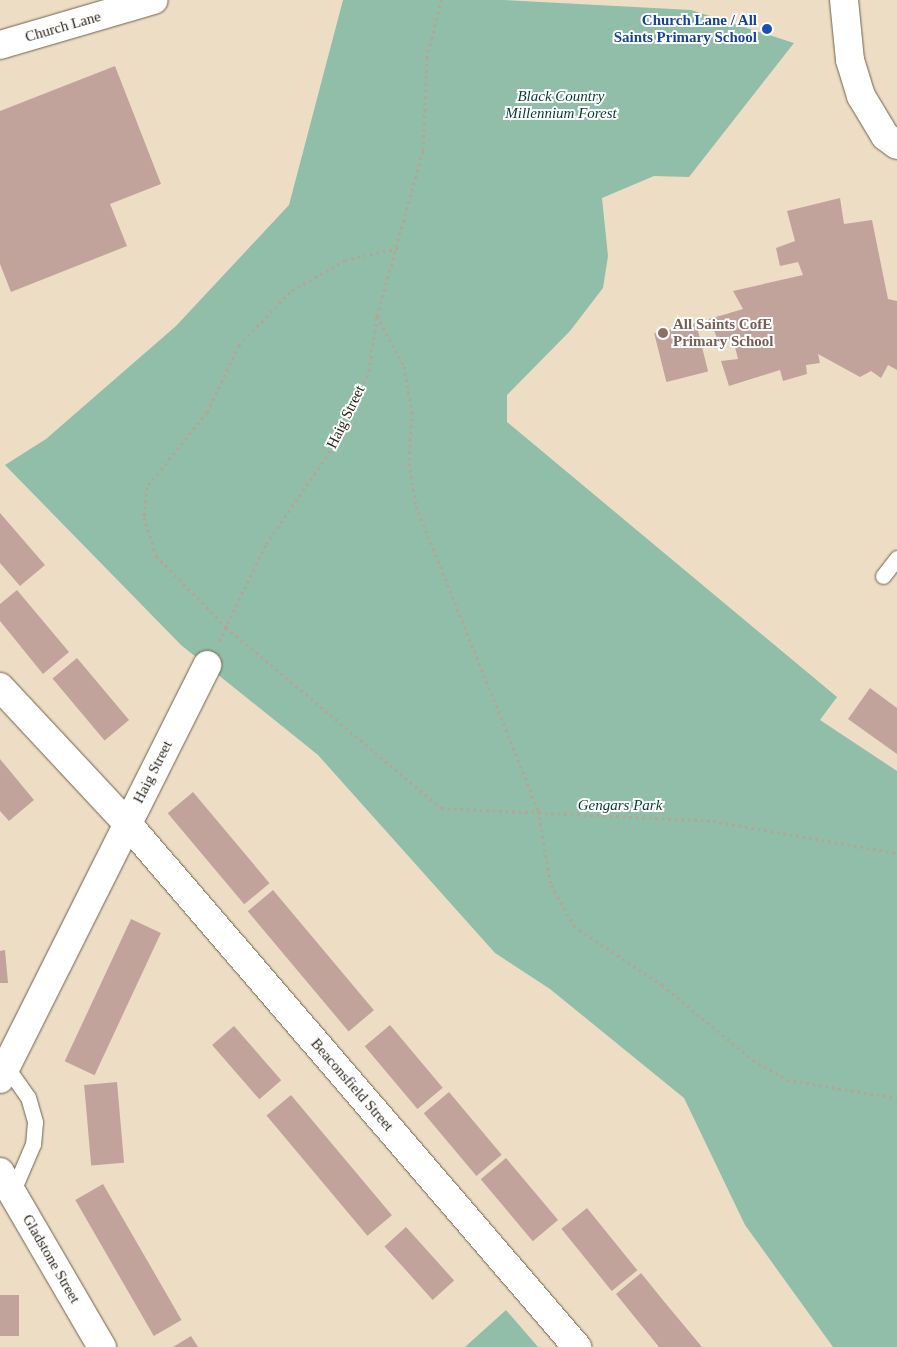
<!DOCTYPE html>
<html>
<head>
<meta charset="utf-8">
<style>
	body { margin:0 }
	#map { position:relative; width:897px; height:1347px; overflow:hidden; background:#edddc5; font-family:"Times New Roman",serif }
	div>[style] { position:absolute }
	.green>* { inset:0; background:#90bea9 }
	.building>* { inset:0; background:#c1a39c; transform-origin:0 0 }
	.path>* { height:3px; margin-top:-1.5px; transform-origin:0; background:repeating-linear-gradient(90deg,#b3a692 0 2.5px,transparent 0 6.5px) }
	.roads { filter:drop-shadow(0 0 1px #70614c) drop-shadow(0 0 1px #70614c) }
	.service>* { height:15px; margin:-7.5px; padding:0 7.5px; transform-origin:7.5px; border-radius:7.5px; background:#fff }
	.minor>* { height:28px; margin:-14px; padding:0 14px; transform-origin:14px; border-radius:14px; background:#fff }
	.secondary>* { height:28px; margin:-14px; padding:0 14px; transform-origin:14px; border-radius:14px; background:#fff }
	.dots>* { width:14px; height:14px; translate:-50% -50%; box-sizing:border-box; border:2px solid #fff; border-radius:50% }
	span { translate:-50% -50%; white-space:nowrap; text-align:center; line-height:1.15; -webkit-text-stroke:4px #fff; paint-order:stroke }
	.transit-label { font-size:15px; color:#164399; font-weight:700 }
	.right { translate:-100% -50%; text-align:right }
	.street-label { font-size:15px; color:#2b251c }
	.park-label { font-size:15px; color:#023e2b; font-style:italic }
	.education-label { font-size:15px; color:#785e54; font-weight:700 }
	.left { translate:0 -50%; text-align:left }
</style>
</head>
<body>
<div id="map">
	<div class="green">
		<i style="clip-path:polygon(343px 0,503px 0,691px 10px,794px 43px,689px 177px,654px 176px,602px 198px,608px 256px,603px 288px,570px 331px,507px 395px,507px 422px,837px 697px,820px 720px,897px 771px,897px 1347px,833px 1347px,745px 1225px,684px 1098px,550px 989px,495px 953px,318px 755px,181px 645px,5px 465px,46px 439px,176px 326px,289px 205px)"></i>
		<i style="clip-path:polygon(506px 1310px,538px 1347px,465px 1347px)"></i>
	</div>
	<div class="building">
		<i style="clip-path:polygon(115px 66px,161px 184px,110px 204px,127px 246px,11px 292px,0 264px,0 111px)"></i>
		<i style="clip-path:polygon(840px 198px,844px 224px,872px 220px,888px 299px,897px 301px,897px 370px,888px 365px,881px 378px,871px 371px,860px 377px,818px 354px,820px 363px,806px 365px,807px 374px,783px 381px,780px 370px,729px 386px,721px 361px,738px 359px,733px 339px,718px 340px,709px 319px,743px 309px,733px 291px,803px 275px,798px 262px,780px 266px,776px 248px,795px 241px,787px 211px)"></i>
		<i style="left:696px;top:323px;width:50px;height:43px;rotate:76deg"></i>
		<i style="clip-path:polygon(0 513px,45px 565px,20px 586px,0 563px)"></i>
		<i style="clip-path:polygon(17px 590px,69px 652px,43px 674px,0 621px,0 604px)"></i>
		<i style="left:77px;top:658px;width:81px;height:32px;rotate:50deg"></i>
		<i style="clip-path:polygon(870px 688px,897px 708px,897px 754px,848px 719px)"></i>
		<i style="clip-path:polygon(0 759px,34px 800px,9px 821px,0 811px)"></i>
		<i style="left:193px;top:792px;width:119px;height:33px;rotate:50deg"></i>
		<i style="left:273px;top:890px;width:157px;height:33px;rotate:50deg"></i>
		<i style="left:131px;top:919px;width:33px;height:157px;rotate:25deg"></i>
		<i style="clip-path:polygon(5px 950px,8px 983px,0 983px,0 951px)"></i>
		<i style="left:390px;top:1025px;width:82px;height:33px;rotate:50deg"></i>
		<i style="left:234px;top:1026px;width:72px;height:29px;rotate:49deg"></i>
		<i style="left:117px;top:1082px;width:81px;height:33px;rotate:85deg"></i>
		<i style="left:449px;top:1092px;width:82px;height:33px;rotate:50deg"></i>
		<i style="left:291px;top:1095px;width:157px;height:32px;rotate:50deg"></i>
		<i style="left:506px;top:1158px;width:81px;height:33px;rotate:50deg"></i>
		<i style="left:103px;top:1184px;width:157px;height:32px;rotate:60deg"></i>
		<i style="left:587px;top:1208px;width:80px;height:33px;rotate:51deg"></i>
		<i style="left:406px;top:1227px;width:72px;height:29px;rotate:48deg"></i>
		<i style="clip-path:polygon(641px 1273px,662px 1299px,702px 1347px,659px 1347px,637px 1320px,616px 1294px)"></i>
		<i style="left:0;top:1295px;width:19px;height:41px"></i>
		<i style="clip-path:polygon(191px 1336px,198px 1347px,173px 1347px)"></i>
	</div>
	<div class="path">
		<i style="left:398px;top:248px;width:54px;rotate:167.2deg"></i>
		<i style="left:345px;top:260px;width:64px;rotate:149.8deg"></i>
		<i style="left:290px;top:292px;width:74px;rotate:133.9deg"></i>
		<i style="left:239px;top:345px;width:74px;rotate:115.5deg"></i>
		<i style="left:207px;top:412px;width:96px;rotate:128.7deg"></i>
		<i style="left:147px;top:487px;width:30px;rotate:96deg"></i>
		<i style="left:144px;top:517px;width:41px;rotate:72.9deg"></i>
		<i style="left:156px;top:556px;width:100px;rotate:45.4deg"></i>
		<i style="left:226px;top:627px;width:281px;rotate:40.1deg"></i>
		<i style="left:441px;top:808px;width:272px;rotate:2.7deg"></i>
		<i style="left:713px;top:821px;width:187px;rotate:9.9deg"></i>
		<i style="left:377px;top:316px;width:57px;rotate:61.6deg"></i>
		<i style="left:404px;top:366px;width:47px;rotate:80.1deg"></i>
		<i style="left:412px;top:412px;width:51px;rotate:93.4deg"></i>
		<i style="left:409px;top:463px;width:44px;rotate:80.8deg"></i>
		<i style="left:416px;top:506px;width:328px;rotate:68.1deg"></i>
		<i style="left:538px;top:810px;width:76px;rotate:80.2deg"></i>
		<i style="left:551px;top:885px;width:47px;rotate:60.7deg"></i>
		<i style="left:574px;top:926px;width:106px;rotate:33.8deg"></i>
		<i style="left:662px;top:985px;width:118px;rotate:39.5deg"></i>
		<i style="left:753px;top:1060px;width:39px;rotate:30deg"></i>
		<i style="left:787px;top:1080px;width:111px;rotate:9.3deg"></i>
		<i style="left:219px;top:641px;width:108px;rotate:-64.1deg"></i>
		<i style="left:266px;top:544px;width:130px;rotate:-55.3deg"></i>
		<i style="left:340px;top:437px;width:72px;rotate:-66.3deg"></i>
		<i style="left:369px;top:371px;width:56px;rotate:-81.7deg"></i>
		<i style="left:377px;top:316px;width:172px;rotate:-74.5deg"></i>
		<i style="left:423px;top:150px;width:92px;rotate:-87.5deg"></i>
		<i style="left:427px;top:58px;width:60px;rotate:-76.4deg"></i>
	</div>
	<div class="roads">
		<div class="service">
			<i style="left:883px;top:576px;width:23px;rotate:-52deg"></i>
			<i style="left:6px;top:1066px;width:38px;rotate:55deg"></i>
			<i style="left:28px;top:1097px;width:26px;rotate:74deg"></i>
			<i style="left:35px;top:1122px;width:22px;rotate:95deg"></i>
			<i style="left:33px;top:1144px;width:53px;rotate:113.2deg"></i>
		</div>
		<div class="minor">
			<i style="left:844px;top:0;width:60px;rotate:84.3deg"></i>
			<i style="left:850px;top:60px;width:38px;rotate:73deg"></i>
			<i style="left:861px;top:96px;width:47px;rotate:59deg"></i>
			<i style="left:885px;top:136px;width:15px;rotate:37deg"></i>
			<i style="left:0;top:687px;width:186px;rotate:47deg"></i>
			<i style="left:127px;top:823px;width:691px;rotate:49.34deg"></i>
			<i style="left:0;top:1079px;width:463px;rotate:-63.4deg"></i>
			<i style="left:0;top:1172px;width:203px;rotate:59.8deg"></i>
		</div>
		<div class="secondary">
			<i style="left:0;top:45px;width:160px;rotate:-16.3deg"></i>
		</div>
	</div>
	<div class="dots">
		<i style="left:767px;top:29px;background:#1a4fb4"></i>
		<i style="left:663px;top:333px;background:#8d6e63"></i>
	</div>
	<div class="transit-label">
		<span class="right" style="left:757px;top:29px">Church Lane / All<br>Saints Primary School</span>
	</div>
	<div class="street-label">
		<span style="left:63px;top:27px;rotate:-16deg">Church Lane</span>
		<span style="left:346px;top:417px;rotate:-64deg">Haig Street</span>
		<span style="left:153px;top:772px;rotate:-63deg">Haig Street</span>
		<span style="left:352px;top:1085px;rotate:49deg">Beaconsfield Street</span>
		<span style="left:51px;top:1259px;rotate:60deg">Gladstone Street</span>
	</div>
	<div class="park-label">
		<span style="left:561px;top:105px">Black Country<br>Millennium Forest</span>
		<span style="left:620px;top:806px">Gengars Park</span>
	</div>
	<div class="education-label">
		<span class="left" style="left:673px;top:333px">All Saints CofE<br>Primary School</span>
	</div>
</div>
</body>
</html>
